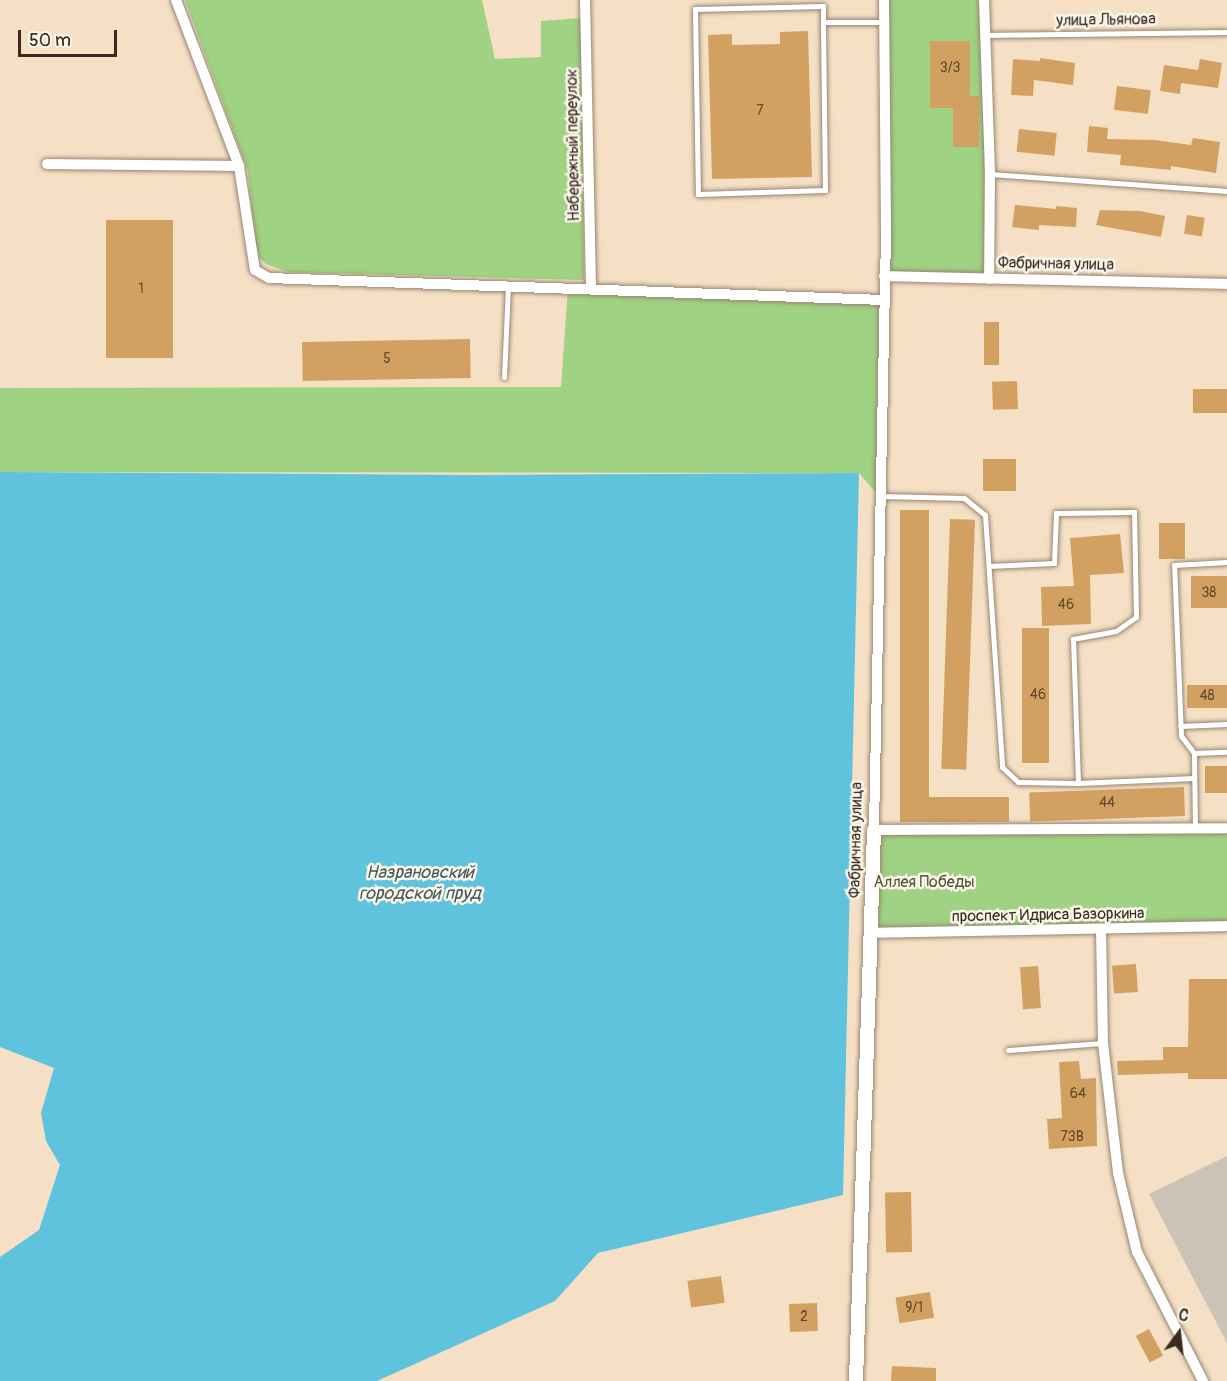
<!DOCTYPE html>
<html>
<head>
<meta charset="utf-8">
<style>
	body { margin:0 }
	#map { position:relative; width:1227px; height:1381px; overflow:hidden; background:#f5e0c5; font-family:Pangolin,sans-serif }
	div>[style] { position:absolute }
	.industrial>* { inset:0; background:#cbc3b8 }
	.green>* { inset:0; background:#9fd282; transform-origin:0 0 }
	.water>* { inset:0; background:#5fc3dd }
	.building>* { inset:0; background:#d2a161; transform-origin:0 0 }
	.roads { filter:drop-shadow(0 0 2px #988572) drop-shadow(0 0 2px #988572) }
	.service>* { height:5px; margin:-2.5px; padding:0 2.5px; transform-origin:2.5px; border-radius:2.5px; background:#fff }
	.minor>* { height:10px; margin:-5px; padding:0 5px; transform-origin:5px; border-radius:5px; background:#fff }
	.tertiary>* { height:14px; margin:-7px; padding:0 7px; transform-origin:7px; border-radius:7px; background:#fff }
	span { translate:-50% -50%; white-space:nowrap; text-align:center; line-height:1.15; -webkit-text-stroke:5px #fbf7ec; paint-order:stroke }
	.number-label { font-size:14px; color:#61482f }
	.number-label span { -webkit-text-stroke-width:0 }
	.street-label { font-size:16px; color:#3b2a1e }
	.park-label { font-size:16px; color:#545437 }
	.water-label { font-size:18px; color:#465857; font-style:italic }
	.north { position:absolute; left:1149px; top:1303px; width:60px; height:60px; -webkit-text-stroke:4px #fbf7ec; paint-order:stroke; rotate:15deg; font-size:16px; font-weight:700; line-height:24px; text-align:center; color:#3b2a1e }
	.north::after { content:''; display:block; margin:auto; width:21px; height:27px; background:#3b2a1e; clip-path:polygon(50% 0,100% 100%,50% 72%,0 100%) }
	.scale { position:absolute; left:18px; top:30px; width:99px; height:27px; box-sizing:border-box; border:3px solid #3b2a1e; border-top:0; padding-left:8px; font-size:18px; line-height:21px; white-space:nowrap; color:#3b2a1e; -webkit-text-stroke:4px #fbf7ec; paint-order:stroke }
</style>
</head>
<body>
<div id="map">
	<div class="industrial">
		<i style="clip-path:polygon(1227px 1156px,1227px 1343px,1149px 1194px)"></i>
	</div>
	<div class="green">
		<i style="clip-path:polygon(185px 0,482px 0,495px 59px,541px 57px,541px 21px,581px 18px,584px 280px,288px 272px,266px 264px,259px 257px,255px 243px,248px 171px)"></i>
		<i style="left:884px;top:0;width:100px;height:276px"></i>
		<i style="clip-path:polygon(568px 288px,884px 300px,879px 496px,859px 473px,0 472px,0 388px,561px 387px)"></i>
		<i style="left:1227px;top:828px;width:99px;height:353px;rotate:90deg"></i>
	</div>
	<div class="water">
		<i style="clip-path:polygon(0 472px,474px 475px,859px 473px,843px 1195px,598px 1253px,555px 1301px,377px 1381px,0 1381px,0 1257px,39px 1230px,60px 1165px,46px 1141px,41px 1113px,54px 1068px,0 1047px)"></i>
	</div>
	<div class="building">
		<i style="clip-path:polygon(808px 31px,812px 177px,712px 179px,708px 35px,732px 34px,732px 45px,780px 44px,780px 32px)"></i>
		<i style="clip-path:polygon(930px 41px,970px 41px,970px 96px,979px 96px,979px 147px,953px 147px,953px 108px,930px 108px)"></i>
		<i style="clip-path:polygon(1040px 58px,1075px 63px,1073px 85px,1034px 80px,1033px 96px,1011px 95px,1013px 59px,1040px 61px)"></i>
		<i style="clip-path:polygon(1200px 59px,1222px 63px,1218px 88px,1181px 83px,1180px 94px,1160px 91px,1164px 65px,1198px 70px)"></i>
		<i style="left:1117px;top:86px;width:34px;height:24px;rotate:7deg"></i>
		<i style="clip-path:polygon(1089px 126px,1108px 128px,1107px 139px,1155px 140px,1191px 145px,1193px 138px,1220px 142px,1216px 173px,1171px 166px,1171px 170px,1120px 165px,1121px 155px,1087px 152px)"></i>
		<i style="left:1019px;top:129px;width:38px;height:23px;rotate:6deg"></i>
		<i style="clip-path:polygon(1015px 205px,1056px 209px,1056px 206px,1077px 208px,1076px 227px,1039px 225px,1039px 230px,1012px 227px)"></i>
		<i style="clip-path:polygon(1100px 210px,1140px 211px,1165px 216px,1161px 237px,1096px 225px)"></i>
		<i style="left:1187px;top:215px;width:18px;height:19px;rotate:9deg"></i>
		<i style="left:106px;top:220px;width:67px;height:138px"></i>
		<i style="left:984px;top:322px;width:15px;height:43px"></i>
		<i style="left:470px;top:339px;width:39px;height:168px;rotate:89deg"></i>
		<i style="left:1017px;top:381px;width:28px;height:25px;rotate:88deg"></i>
		<i style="left:1227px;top:389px;width:24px;height:34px;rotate:90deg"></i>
		<i style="left:1016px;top:459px;width:32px;height:33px;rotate:90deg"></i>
		<i style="clip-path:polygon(900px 510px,929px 510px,929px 797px,1009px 797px,1009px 822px,900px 822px)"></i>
		<i style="left:950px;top:519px;width:25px;height:250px;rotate:2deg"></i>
		<i style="left:1159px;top:523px;width:26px;height:36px"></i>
		<i style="clip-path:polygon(1120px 534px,1124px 573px,1090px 575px,1091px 624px,1042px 626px,1041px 587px,1074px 586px,1070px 538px)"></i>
		<i style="left:1227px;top:576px;width:32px;height:36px;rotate:90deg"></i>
		<i style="left:1022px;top:628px;width:27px;height:135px"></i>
		<i style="left:1187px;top:685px;width:40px;height:23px"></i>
		<i style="left:1227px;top:766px;width:27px;height:22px;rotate:90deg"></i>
		<i style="left:1184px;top:787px;width:29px;height:155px;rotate:88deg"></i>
		<i style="left:1136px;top:964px;width:28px;height:24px;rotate:86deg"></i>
		<i style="left:1038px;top:966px;width:42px;height:18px;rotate:86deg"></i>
		<i style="clip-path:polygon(1189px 979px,1227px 979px,1227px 1079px,1188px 1079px,1188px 1073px,1118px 1075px,1117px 1061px,1163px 1060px,1163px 1047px,1188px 1047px)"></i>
		<i style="clip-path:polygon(1079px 1061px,1081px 1079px,1096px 1078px,1097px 1146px,1049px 1149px,1047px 1119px,1062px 1118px,1059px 1062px)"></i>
		<i style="left:911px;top:1192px;width:60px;height:26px;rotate:89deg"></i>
		<i style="left:721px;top:1276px;width:27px;height:34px;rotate:82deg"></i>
		<i style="left:930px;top:1292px;width:26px;height:35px;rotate:81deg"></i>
		<i style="left:817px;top:1303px;width:28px;height:28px;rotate:88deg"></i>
		<i style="left:1149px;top:1329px;width:30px;height:15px;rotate:62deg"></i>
		<i style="clip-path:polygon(892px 1366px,936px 1368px,936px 1381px,891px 1381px)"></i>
	</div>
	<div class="roads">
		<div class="service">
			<i style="left:823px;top:22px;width:16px;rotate:-90deg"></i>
			<i style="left:823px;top:6px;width:128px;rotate:178.7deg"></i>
			<i style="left:695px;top:9px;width:185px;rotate:89.1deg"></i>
			<i style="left:698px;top:194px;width:127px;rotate:-1.8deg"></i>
			<i style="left:825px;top:190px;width:168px;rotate:-90.7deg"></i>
			<i style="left:823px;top:22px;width:61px"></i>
			<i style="left:985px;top:35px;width:242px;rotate:-0.7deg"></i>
			<i style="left:990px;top:174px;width:238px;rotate:4.1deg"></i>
			<i style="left:504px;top:377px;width:91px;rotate:-87.5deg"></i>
			<i style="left:880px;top:496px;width:84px;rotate:1.4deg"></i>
			<i style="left:964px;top:498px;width:27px;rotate:39deg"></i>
			<i style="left:985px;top:515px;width:253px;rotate:86.1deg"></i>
			<i style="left:1002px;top:767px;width:22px;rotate:43deg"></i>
			<i style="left:1018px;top:782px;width:60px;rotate:1deg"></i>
			<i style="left:1078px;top:783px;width:116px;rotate:-2.5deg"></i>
			<i style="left:989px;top:566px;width:65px;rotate:-2.6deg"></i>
			<i style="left:1054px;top:563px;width:50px;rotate:-87.7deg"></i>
			<i style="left:1056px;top:513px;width:78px;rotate:-0.7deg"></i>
			<i style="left:1134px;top:512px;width:105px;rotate:88.9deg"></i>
			<i style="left:1136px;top:617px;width:24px;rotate:145deg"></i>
			<i style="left:1116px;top:631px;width:44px;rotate:169.5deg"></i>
			<i style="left:1073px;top:639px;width:144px;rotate:88deg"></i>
			<i style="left:1180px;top:726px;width:47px;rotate:-2.4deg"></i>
			<i style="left:1194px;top:753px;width:33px;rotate:-2deg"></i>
			<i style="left:1195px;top:829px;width:76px;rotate:-90.8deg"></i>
			<i style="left:1194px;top:753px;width:21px;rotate:-127deg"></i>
			<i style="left:1181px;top:736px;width:171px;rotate:-92.3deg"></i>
			<i style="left:1174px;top:565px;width:53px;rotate:-3.2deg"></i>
			<i style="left:1008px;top:1050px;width:95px;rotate:-4.2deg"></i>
		</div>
		<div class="minor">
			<i style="left:176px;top:0;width:178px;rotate:69.2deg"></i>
			<i style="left:239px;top:166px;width:105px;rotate:81.3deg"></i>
			<i style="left:255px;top:270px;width:16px;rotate:30deg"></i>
			<i style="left:269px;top:278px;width:615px;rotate:2.05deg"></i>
			<i style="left:585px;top:0;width:289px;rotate:88.8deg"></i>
			<i style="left:884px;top:0;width:235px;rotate:89.5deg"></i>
			<i style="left:886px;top:235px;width:595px;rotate:91.16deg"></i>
			<i style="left:874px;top:830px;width:353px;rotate:-0.3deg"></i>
			<i style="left:984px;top:0;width:174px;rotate:88deg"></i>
			<i style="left:990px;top:174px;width:105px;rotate:90.5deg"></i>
			<i style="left:47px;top:164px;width:192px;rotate:0.6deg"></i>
			<i style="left:884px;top:276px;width:343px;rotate:1.3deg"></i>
			<i style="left:1101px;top:929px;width:114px;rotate:89deg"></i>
			<i style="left:1103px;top:1043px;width:131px;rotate:83.4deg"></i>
			<i style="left:1118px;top:1173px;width:81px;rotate:76.5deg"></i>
			<i style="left:1137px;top:1252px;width:145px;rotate:62.9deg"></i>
			<i style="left:870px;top:933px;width:357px;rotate:-1.1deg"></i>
		</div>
		<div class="tertiary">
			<i style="left:856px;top:1381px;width:551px;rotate:-88.13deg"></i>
		</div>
	</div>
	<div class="number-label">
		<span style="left:950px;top:68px">3/3</span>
		<span style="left:760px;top:111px">7</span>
		<span style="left:141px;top:289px">1</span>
		<span style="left:387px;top:359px">5</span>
		<span style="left:1209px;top:593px">38</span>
		<span style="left:1066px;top:605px">46</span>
		<span style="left:1038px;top:695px">46</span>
		<span style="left:1207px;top:696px">48</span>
		<span style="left:1107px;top:803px">44</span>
		<span style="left:1078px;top:1094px">64</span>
		<span style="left:1072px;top:1137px">73В</span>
		<span style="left:914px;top:1308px">9/1</span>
		<span style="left:804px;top:1317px">2</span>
	</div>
	<div class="street-label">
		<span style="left:1106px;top:20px;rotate:-1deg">улица Льянова</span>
		<span style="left:573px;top:145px;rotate:-91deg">Набережный переулок</span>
		<span style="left:1056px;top:264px;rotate:1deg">Фабричная улица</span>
		<span style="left:856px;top:840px;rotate:-89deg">Фабричная улица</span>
		<span style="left:1048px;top:915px;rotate:-1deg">проспект Идриса Базоркина</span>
	</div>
	<div class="park-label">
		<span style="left:924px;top:882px">Аллея Победы</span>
	</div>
	<div class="water-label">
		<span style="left:420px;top:884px">Назрановский<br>городской пруд</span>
	</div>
	<div class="north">С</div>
	<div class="scale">50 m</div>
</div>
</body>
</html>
